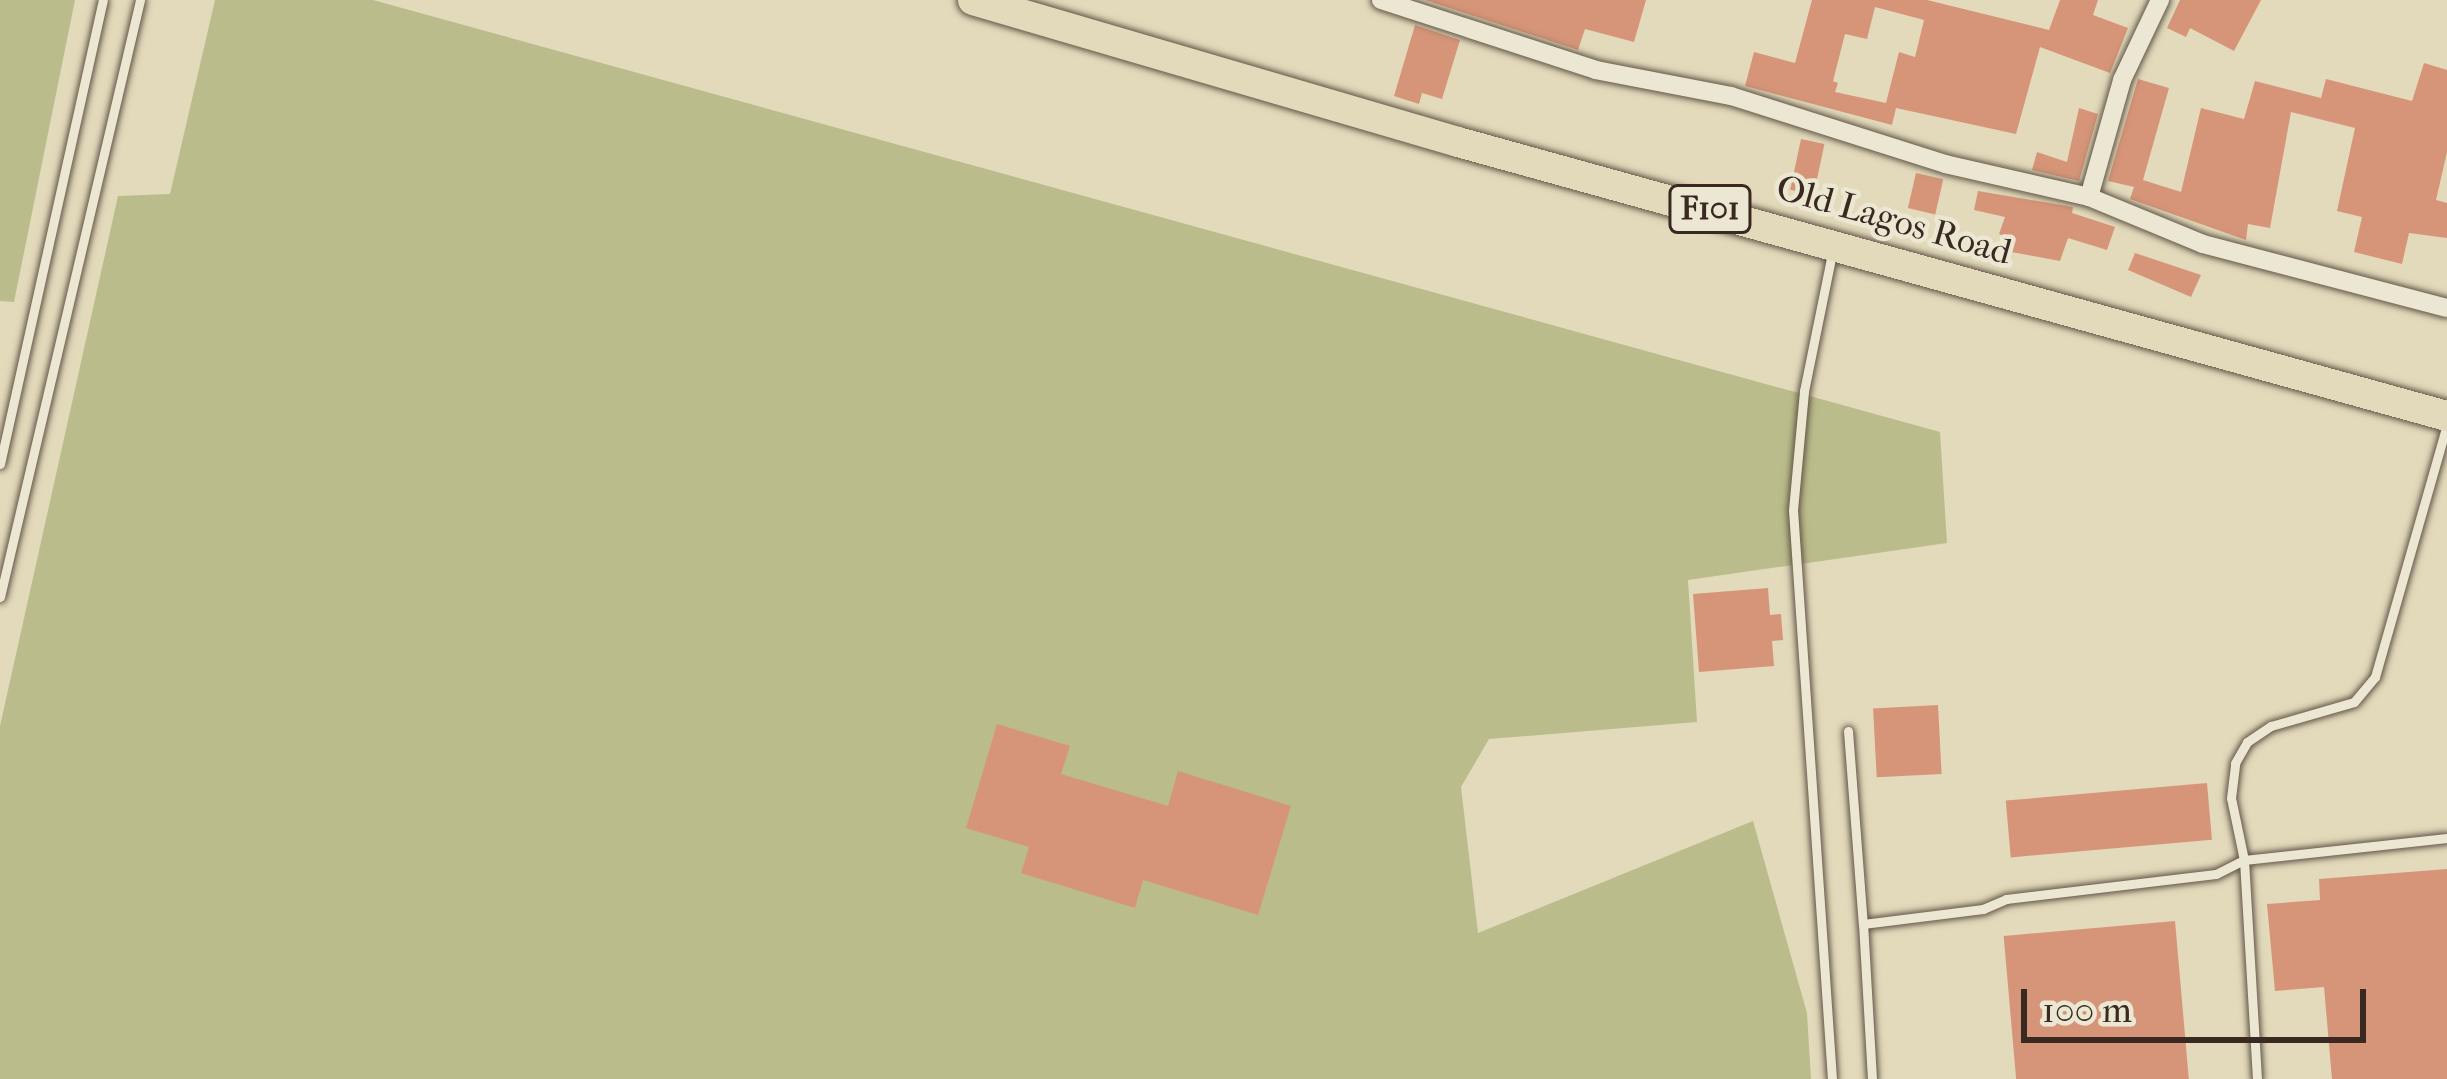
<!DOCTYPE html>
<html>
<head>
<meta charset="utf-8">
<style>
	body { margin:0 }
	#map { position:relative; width:2447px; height:1079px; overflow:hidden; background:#e2dabb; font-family:"IM FELL French Canon",serif }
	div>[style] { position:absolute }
	.green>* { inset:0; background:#babd8b }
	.building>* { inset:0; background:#d69578; transform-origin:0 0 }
	.roads { filter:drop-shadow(0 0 3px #635547) drop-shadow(0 0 3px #635547) }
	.service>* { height:9px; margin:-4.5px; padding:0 4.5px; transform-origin:4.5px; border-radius:4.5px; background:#ece7d3 }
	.minor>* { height:18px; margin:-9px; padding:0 9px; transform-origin:9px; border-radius:9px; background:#ece7d3 }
	.primary>* { height:30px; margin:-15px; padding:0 15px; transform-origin:15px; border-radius:15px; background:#e2dabb }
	span { translate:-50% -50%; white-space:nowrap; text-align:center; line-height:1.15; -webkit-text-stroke:9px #ece7d3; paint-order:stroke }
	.shield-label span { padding:3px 9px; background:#ece7d3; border:3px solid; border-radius:9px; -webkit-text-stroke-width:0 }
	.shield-label { font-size:33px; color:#392920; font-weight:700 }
	.street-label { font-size:36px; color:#392920 }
	.scale { position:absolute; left:2021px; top:989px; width:345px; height:54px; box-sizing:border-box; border:6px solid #392920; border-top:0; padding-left:15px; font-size:36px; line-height:42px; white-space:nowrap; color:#392920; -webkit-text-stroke:9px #ece7d3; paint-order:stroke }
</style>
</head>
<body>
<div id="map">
	<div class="green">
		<i style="clip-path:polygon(0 0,75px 0,14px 302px,0 301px)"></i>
		<i style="clip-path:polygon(215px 0,373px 0,1940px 432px,1947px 543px,1688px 580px,1697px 722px,1489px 739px,1461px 787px,1478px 933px,1753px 821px,1807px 1013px,1811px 1079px,0 1079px,0 726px,118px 196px,170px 194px)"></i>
	</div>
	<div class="building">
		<i style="clip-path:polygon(1425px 0,1646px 0,1634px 42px,1585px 29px,1578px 50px)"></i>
		<i style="clip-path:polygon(evenodd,1812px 0,1927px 0,2049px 30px,2060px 0,2098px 0,2093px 15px,2128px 28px,2110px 73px,2040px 47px,2016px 134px,1896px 108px,1892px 125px,1745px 86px,1754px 52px,1795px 63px,1812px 0,1875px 7px,1924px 20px,1915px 57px,1899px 52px,1886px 103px,1835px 92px,1838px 83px,1833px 81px,1845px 34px,1867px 39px,1875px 7px)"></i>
		<i style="clip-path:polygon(2180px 0,2261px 0,2234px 51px,2190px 28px,2186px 37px,2167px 28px)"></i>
		<i style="clip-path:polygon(1415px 25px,1460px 40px,1442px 99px,1422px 93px,1419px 104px,1394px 96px)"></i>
		<i style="clip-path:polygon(2424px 63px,2447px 70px,2447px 152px,2436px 200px,2447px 203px,2447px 238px,2409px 233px,2402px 264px,2354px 252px,2362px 217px,2337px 211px,2355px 128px,2291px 112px,2270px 228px,2248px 224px,2246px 240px,2130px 199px,2134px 187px,2108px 181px,2138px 79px,2169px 88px,2143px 180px,2181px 192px,2201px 108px,2244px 119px,2255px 81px,2321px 98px,2326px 79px,2412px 101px)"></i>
		<i style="clip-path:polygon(2079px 108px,2098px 114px,2079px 181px,2032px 170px,2037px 152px,2067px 162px)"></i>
		<i style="left:1801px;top:139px;width:24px;height:52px;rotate:12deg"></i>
		<i style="left:1916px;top:173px;width:28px;height:36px;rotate:13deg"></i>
		<i style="clip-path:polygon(1978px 191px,2073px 207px,2072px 213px,2115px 227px,2107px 250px,2068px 238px,2060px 261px,2006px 251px,2008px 238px,1999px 234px,2005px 217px,1974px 210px)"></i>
		<i style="clip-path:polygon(2135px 253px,2201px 275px,2191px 297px,2128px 270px)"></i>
		<i style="clip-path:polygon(1768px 588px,1770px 615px,1781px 614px,1783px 640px,1772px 641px,1774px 666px,1699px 672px,1693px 594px)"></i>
		<i style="left:1938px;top:705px;width:69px;height:65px;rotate:87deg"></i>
		<i style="clip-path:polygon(997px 724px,1070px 746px,1061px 774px,1168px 806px,1178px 771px,1291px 806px,1258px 915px,1143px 880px,1135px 908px,1021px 873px,1029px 847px,966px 828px)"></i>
		<i style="left:2207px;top:783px;width:57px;height:202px;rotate:85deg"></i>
		<i style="clip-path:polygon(2447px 869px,2447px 1079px,2332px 1079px,2324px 987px,2275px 991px,2267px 904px,2320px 900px,2319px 879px)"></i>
		<i style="left:2175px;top:921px;width:159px;height:172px;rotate:85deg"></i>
	</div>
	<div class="roads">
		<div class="service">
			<i style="left:0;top:464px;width:475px;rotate:-77.5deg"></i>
			<i style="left:0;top:597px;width:613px;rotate:-76.8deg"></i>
			<i style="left:1848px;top:731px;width:194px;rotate:85.6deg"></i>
			<i style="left:1832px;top:1079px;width:570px;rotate:-93.92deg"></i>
			<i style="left:1793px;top:510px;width:120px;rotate:-84.7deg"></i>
			<i style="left:1804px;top:391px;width:145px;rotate:-78.5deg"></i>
			<i style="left:1872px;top:1079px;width:155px;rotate:-93.3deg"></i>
			<i style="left:1863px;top:924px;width:121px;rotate:-7.1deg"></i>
			<i style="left:1983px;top:909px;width:25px;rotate:-23deg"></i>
			<i style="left:2006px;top:899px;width:211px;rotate:-6.8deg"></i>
			<i style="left:2216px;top:874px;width:31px;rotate:-27deg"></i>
			<i style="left:2244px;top:860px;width:204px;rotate:-6.2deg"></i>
			<i style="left:2257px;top:1079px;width:219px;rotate:-93.4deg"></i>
			<i style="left:2244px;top:860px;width:63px;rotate:-101.8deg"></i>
			<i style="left:2231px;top:798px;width:35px;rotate:-83deg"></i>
			<i style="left:2235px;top:763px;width:24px;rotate:-60deg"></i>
			<i style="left:2247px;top:742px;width:29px;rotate:-34deg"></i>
			<i style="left:2271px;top:726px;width:86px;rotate:-16.1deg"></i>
			<i style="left:2354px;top:702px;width:33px;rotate:-50deg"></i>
			<i style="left:2375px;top:677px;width:263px;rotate:-74.1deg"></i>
		</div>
		<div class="minor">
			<i style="left:1381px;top:0;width:226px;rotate:18deg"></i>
			<i style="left:1596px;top:70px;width:137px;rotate:10.9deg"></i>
			<i style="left:1731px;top:96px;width:225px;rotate:17.6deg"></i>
			<i style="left:1945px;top:164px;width:148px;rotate:12.9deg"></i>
			<i style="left:2089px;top:197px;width:123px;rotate:22.4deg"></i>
			<i style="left:2203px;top:244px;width:252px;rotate:14.7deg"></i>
			<i style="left:2089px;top:197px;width:122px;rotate:-74.2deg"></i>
			<i style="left:2122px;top:80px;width:89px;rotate:-64.6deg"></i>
		</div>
		<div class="primary">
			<i style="left:973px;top:0;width:505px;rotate:16.32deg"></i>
			<i style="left:1458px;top:142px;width:1026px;rotate:15.49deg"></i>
		</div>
	</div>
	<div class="shield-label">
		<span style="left:1710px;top:209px">F101</span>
	</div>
	<div class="street-label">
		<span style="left:1894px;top:220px;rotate:16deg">Old Lagos Road</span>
	</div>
	<div class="scale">100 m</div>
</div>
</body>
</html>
